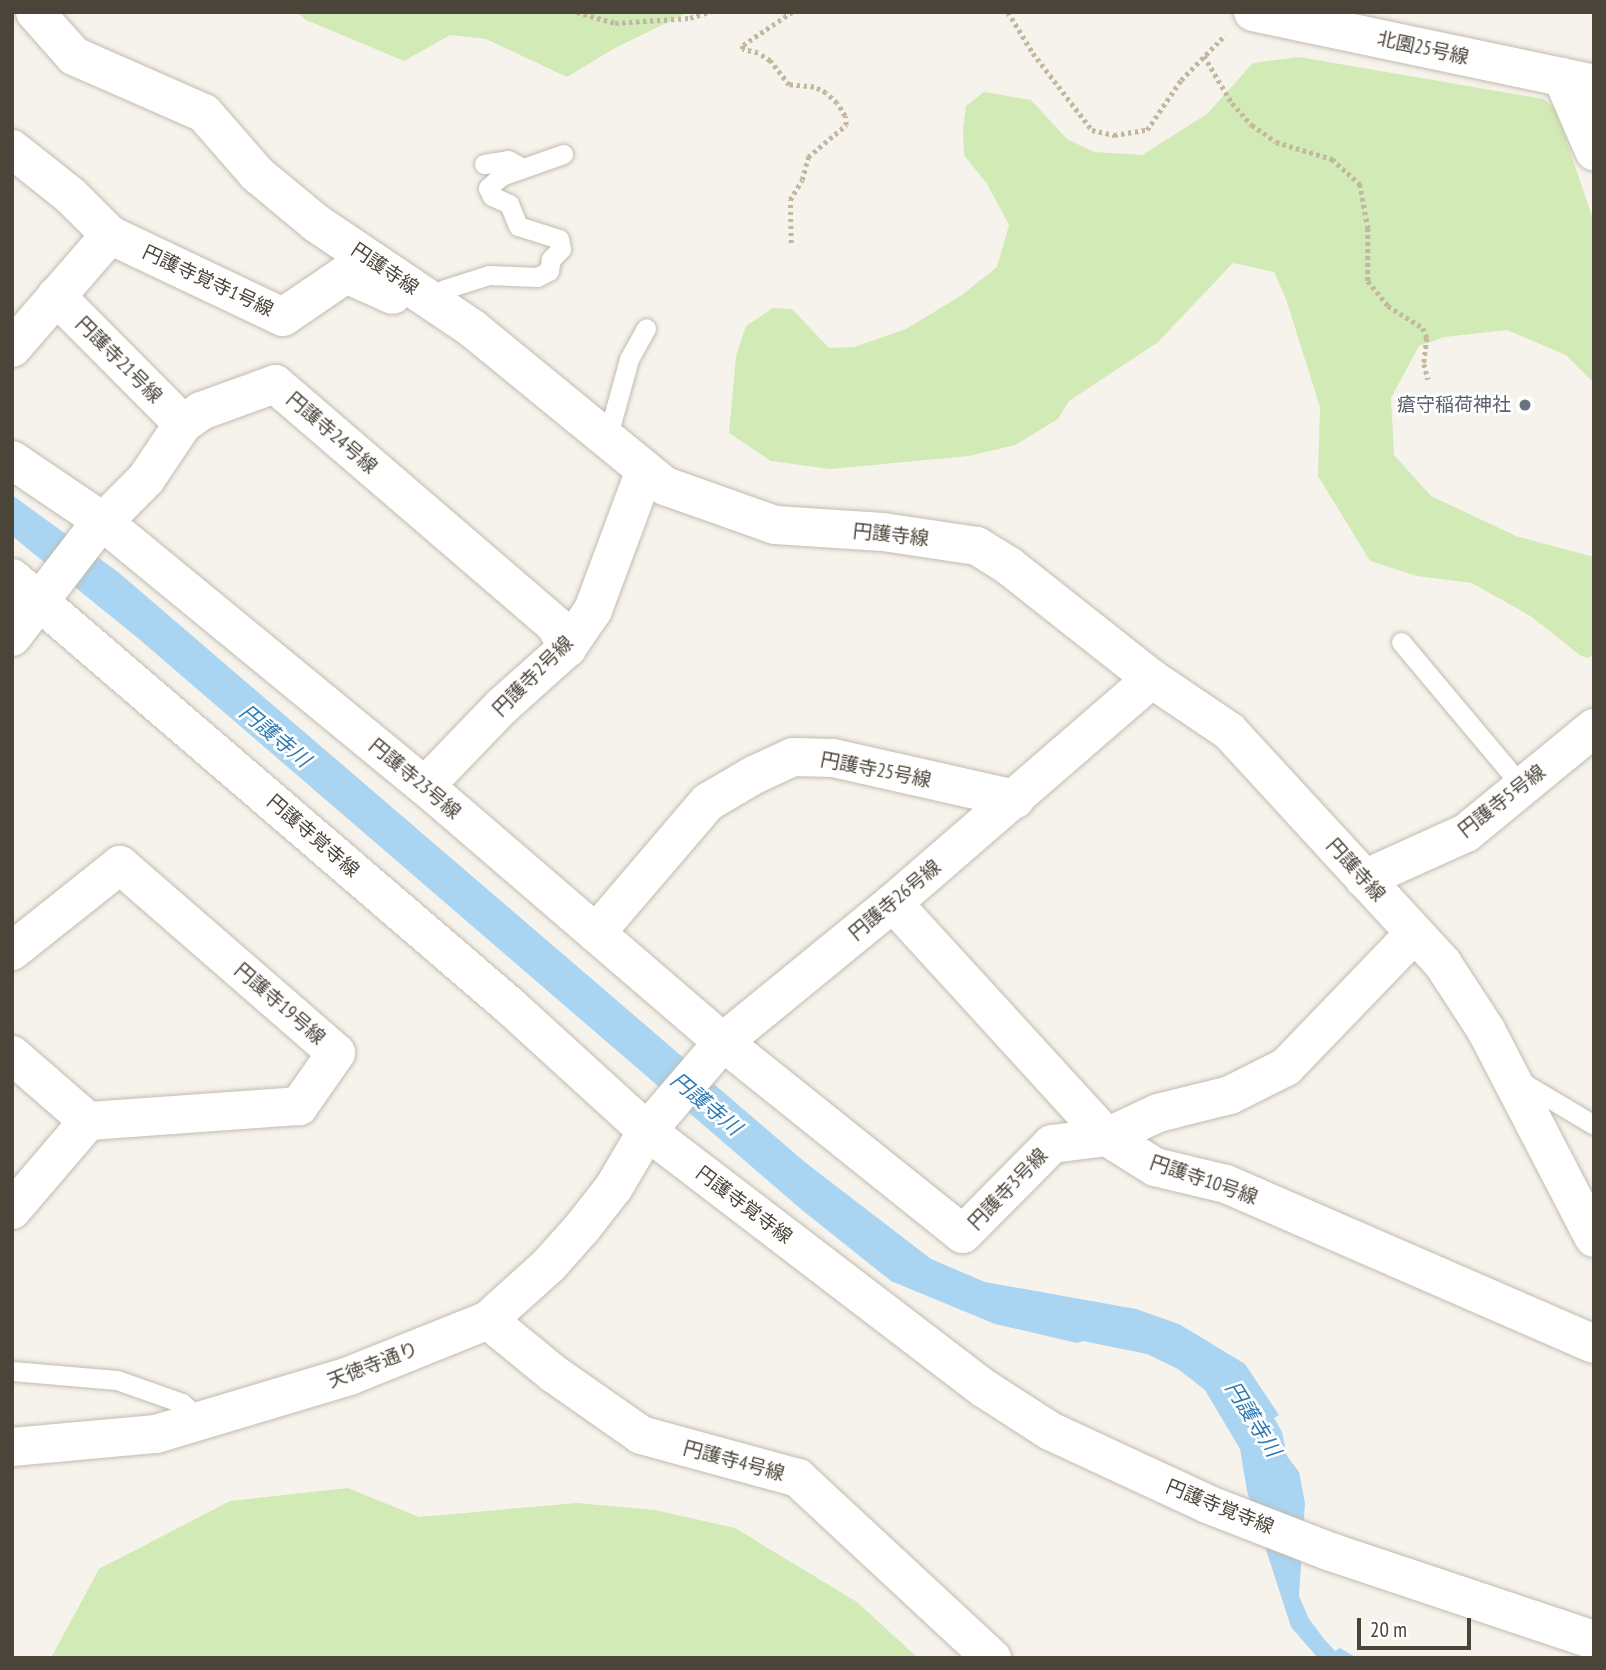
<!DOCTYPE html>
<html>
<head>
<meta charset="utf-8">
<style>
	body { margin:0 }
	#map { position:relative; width:1606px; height:1670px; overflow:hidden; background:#f6f3ec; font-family:"PT Sans Narrow","Noto Sans JP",sans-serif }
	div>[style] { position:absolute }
	.green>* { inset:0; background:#d2eab5 }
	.water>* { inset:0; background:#a9d4f2 }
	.path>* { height:4.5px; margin-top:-2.25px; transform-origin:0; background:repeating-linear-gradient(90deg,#c4b79f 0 3.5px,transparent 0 7px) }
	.roads { filter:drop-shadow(0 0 2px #c2bbae) drop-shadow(0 0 2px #c2bbae) }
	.service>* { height:19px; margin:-9.5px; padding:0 9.5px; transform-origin:9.5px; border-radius:9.5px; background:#fff }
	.minor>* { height:38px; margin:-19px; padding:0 19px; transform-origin:19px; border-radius:19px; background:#fff }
	.tertiary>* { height:38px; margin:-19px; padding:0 19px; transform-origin:19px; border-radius:19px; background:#fff }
	.dots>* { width:19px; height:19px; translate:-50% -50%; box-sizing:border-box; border:4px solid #fff; border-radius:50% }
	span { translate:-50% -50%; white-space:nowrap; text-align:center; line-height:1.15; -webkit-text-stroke:5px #fff; paint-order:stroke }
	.street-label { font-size:19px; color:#4b4439 }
	.worship-label { font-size:19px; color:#5b616d }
	.right { translate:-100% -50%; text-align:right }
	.water-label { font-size:21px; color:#2e7ab2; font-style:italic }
	.frame { position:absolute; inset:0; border:14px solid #4b4439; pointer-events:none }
	.scale { position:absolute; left:1357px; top:1618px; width:114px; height:32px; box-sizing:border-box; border:4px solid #4b4439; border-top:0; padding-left:9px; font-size:21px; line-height:24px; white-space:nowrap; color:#4b4439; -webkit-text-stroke:5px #fff; paint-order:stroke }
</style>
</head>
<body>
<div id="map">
	<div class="green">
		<i style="clip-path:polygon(297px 12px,689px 12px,613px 49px,567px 77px,486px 39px,450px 35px,404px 61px,306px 20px)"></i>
		<i style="clip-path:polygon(1299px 57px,1544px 99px,1556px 110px,1594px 222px,1594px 383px,1566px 355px,1507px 330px,1445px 337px,1419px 346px,1391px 398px,1394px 455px,1431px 496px,1516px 536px,1594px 557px,1594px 653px,1589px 658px,1581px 656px,1532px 617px,1472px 583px,1417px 576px,1370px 561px,1318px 476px,1320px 407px,1286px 299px,1274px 272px,1233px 263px,1158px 342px,1069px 401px,1058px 419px,1015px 445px,969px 456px,830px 469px,771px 461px,729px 433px,736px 356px,746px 326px,773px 308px,792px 309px,829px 348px,854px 347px,906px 329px,962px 295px,997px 267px,1009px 225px,987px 184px,964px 155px,963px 128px,966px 106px,984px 92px,1031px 100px,1067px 139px,1094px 152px,1142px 155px,1207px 114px,1253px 63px)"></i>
		<i style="clip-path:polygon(348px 1488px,419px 1517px,577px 1503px,655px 1510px,735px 1528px,857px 1602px,918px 1658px,51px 1658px,99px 1569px,230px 1501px)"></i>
	</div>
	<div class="water">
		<i style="clip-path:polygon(12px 495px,118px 572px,806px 1163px,931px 1259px,985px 1282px,1136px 1309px,1179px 1324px,1245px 1364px,1279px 1415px,1274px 1418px,1282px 1432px,1287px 1456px,1299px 1472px,1305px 1503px,1299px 1596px,1309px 1619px,1324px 1639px,1335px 1651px,1340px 1648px,1357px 1658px,1318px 1658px,1291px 1627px,1247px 1491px,1240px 1449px,1205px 1390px,1178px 1369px,1147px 1354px,1083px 1341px,1077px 1343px,995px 1324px,891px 1281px,802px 1210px,139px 639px,12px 536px)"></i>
	</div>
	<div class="path">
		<i style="left:577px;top:12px;width:40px;rotate:16deg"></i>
		<i style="left:615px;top:23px;width:75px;rotate:-3.8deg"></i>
		<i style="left:690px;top:18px;width:20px;rotate:-18deg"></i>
		<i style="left:1008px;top:12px;width:48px;rotate:58.6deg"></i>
		<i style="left:1033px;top:53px;width:97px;rotate:52.5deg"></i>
		<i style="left:1092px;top:130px;width:23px;rotate:13deg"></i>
		<i style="left:1114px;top:135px;width:33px;rotate:-9deg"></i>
		<i style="left:1147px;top:130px;width:60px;rotate:-55.8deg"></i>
		<i style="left:1181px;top:80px;width:63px;rotate:-45.6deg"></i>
		<i style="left:1204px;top:56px;width:55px;rotate:59.2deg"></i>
		<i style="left:1232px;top:103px;width:30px;rotate:48deg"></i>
		<i style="left:1252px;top:125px;width:29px;rotate:35deg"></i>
		<i style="left:1276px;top:142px;width:59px;rotate:16.9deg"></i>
		<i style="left:1332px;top:159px;width:38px;rotate:42deg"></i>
		<i style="left:1360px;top:184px;width:45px;rotate:79.7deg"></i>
		<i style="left:1368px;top:228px;width:53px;rotate:90deg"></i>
		<i style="left:1368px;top:281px;width:32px;rotate:51deg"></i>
		<i style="left:1388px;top:306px;width:41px;rotate:32.2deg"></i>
		<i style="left:1423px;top:328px;width:11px;rotate:68deg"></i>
		<i style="left:1427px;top:338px;width:26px;rotate:97deg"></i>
		<i style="left:1424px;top:364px;width:16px;rotate:75deg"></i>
		<i style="left:791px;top:243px;width:43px;rotate:-91.3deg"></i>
		<i style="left:790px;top:200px;width:23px;rotate:-59deg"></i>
		<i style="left:802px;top:180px;width:24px;rotate:-75deg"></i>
		<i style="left:808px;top:157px;width:50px;rotate:-40.1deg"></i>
		<i style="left:846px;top:125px;width:9px;rotate:-96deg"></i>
		<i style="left:845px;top:116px;width:15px;rotate:-122deg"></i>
		<i style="left:837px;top:103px;width:15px;rotate:-138deg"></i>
		<i style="left:826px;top:93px;width:13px;rotate:-153deg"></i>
		<i style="left:814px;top:87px;width:25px;rotate:-175deg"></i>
		<i style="left:789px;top:85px;width:31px;rotate:-128deg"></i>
		<i style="left:770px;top:61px;width:14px;rotate:-146deg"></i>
		<i style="left:758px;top:53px;width:16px;rotate:-166deg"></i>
		<i style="left:742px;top:49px;width:4px;rotate:-76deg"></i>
		<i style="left:743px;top:45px;width:59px;rotate:-34deg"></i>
	</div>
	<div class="roads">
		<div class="service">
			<i style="left:484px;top:164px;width:24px;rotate:-9deg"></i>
			<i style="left:508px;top:160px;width:15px;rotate:28deg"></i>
			<i style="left:431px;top:300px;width:18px;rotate:-38deg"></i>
			<i style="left:445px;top:289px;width:46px;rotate:-17.7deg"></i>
			<i style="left:489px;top:275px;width:48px;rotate:2.4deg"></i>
			<i style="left:537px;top:277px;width:13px;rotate:-27deg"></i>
			<i style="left:549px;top:271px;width:12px;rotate:-81deg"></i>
			<i style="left:551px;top:259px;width:14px;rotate:-45deg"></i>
			<i style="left:561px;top:249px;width:10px;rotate:-101deg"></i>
			<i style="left:559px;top:239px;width:43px;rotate:-162.4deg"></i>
			<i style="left:518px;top:226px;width:24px;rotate:-112deg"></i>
			<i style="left:509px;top:204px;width:19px;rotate:-155deg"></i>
			<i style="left:492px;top:196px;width:9px;rotate:-117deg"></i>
			<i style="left:488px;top:188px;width:18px;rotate:-43deg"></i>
			<i style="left:501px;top:176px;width:66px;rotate:-19.5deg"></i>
			<i style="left:607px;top:439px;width:83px;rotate:-74.6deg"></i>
			<i style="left:629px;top:359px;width:35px;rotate:-61deg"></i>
			<i style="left:1401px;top:642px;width:188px;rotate:50deg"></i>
			<i style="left:1515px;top:1078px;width:92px;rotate:30.7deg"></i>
			<i style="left:12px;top:1371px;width:105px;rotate:4.9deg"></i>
			<i style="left:117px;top:1380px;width:69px;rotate:19.5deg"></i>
			<i style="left:182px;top:1403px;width:25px;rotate:42deg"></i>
		</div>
		<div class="minor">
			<i style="left:35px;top:12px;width:59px;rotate:48.4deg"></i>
			<i style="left:74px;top:56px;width:142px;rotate:23.7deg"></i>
			<i style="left:204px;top:113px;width:81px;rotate:49deg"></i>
			<i style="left:257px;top:174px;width:77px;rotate:39.7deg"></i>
			<i style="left:316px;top:223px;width:189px;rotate:34deg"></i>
			<i style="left:473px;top:329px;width:248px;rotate:39.3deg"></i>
			<i style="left:665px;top:486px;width:117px;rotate:19.5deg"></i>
			<i style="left:775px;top:525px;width:108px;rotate:3.7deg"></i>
			<i style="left:883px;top:532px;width:95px;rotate:8.5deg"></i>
			<i style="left:977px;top:546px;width:38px;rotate:32deg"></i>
			<i style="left:1009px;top:566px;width:182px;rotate:38.3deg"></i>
			<i style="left:1152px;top:679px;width:93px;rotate:34deg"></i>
			<i style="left:1229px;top:731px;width:316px;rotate:47.4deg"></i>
			<i style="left:1443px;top:964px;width:79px;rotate:56.9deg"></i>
			<i style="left:1486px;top:1030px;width:234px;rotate:62.6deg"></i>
			<i style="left:1253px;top:12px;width:349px;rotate:11.9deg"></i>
			<i style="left:1562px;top:77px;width:81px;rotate:66.6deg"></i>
			<i style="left:12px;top:149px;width:75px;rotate:38.5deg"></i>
			<i style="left:71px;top:196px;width:55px;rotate:45deg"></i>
			<i style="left:110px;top:235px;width:191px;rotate:25.4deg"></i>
			<i style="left:283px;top:317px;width:76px;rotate:-34.3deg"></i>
			<i style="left:346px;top:274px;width:51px;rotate:24.1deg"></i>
			<i style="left:56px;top:296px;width:180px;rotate:45.2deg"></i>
			<i style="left:12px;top:348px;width:150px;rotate:-49.1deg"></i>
			<i style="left:12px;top:460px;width:109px;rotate:34.1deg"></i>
			<i style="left:102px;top:521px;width:418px;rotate:39.4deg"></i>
			<i style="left:425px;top:786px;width:393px;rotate:40.7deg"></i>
			<i style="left:723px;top:1042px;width:307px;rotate:38.7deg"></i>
			<i style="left:963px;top:1234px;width:127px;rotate:-45.3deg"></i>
			<i style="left:1052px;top:1144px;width:55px;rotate:-7.3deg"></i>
			<i style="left:1107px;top:1137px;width:56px;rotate:-25.2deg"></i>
			<i style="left:1158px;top:1113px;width:74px;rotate:-14deg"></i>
			<i style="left:1230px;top:1095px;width:63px;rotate:-26.6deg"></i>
			<i style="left:1286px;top:1067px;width:185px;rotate:-46.1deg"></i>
			<i style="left:12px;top:637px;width:131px;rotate:-52.4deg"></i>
			<i style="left:92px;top:533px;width:76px;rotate:-45deg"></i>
			<i style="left:146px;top:479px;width:66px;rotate:-56.1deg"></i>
			<i style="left:183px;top:424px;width:22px;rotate:-36deg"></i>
			<i style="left:201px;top:411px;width:79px;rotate:-20deg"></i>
			<i style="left:275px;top:384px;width:371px;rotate:40.7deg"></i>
			<i style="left:556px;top:626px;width:25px;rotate:63deg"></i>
			<i style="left:425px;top:786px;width:110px;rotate:-46.1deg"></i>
			<i style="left:501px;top:707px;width:89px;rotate:-41.8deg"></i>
			<i style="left:567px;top:648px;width:46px;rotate:-55.6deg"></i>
			<i style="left:593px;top:610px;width:149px;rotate:-69.6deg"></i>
			<i style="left:1364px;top:879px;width:112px;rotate:-24.3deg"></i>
			<i style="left:1466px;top:833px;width:166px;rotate:-39.4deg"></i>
			<i style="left:893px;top:903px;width:317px;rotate:47.6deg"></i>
			<i style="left:1107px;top:1137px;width:57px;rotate:32deg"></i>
			<i style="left:1155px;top:1167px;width:73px;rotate:13.5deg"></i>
			<i style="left:1226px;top:1184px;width:401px;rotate:23.5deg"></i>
			<i style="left:596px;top:933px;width:172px;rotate:-49.5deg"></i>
			<i style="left:708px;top:802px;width:53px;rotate:-30.4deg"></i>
			<i style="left:754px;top:775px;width:43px;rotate:-24.8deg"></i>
			<i style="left:793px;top:757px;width:40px;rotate:1.4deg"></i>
			<i style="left:833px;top:758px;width:187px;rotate:12.7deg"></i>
			<i style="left:12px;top:951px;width:138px;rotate:-38.5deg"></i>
			<i style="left:120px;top:865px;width:286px;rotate:41deg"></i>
			<i style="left:336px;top:1053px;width:65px;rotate:124.9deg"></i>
			<i style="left:299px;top:1106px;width:212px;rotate:175.9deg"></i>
			<i style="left:12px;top:1055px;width:101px;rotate:41deg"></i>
			<i style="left:88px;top:1121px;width:117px;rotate:130.5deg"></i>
			<i style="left:647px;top:1131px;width:117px;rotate:-49.5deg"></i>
			<i style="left:723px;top:1042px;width:220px;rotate:-39.3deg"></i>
			<i style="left:893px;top:903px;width:342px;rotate:-40.9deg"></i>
			<i style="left:488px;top:1320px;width:85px;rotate:39.3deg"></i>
			<i style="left:554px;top:1374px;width:106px;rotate:35deg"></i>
			<i style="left:641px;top:1435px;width:163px;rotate:15.3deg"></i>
			<i style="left:798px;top:1478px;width:265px;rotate:42.9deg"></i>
		</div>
		<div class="tertiary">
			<i style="left:12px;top:578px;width:657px;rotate:40.68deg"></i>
			<i style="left:510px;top:1006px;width:185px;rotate:42.4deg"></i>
			<i style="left:647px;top:1131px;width:425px;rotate:37.4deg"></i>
			<i style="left:985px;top:1389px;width:77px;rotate:32.9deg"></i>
			<i style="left:1050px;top:1431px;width:173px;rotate:24.9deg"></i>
			<i style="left:1207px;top:1504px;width:133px;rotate:21.2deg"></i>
			<i style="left:1331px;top:1552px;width:277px;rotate:18.5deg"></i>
			<i style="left:12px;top:1447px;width:145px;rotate:-5.2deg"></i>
			<i style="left:156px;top:1434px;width:202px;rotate:-16.7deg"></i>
			<i style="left:349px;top:1376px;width:150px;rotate:-21.9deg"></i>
			<i style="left:488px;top:1320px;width:82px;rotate:-42deg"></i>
			<i style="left:549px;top:1265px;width:50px;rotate:-48.3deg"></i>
			<i style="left:582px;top:1228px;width:52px;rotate:-52deg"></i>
			<i style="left:614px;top:1187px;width:65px;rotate:-59.5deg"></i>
		</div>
	</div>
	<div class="dots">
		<i style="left:1525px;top:405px;background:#6b7280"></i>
	</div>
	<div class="street-label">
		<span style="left:1423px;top:48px;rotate:12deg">北園25号線</span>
		<span style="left:385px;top:269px;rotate:34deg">円護寺線</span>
		<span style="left:208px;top:281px;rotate:25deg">円護寺覚寺1号線</span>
		<span style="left:119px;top:360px;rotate:45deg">円護寺21号線</span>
		<span style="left:332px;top:433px;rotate:41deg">円護寺24号線</span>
		<span style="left:891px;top:535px;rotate:6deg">円護寺線</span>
		<span style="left:533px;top:676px;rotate:-45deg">円護寺2号線</span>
		<span style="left:876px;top:770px;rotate:11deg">円護寺25号線</span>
		<span style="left:415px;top:779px;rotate:40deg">円護寺23号線</span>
		<span style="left:1502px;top:801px;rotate:-38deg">円護寺5号線</span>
		<span style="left:313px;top:836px;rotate:41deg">円護寺覚寺線</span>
		<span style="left:1356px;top:870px;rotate:48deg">円護寺線</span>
		<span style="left:895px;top:900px;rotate:-40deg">円護寺26号線</span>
		<span style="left:280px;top:1004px;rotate:41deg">円護寺19号線</span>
		<span style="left:1204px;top:1180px;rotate:19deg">円護寺10号線</span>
		<span style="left:1008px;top:1189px;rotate:-46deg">円護寺3号線</span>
		<span style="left:744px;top:1205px;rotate:37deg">円護寺覚寺線</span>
		<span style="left:373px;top:1365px;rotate:-21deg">天徳寺通り</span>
		<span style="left:734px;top:1461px;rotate:15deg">円護寺4号線</span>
		<span style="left:1220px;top:1507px;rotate:22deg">円護寺覚寺線</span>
	</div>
	<div class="worship-label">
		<span class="right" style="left:1511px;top:405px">瘡守稲荷神社</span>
	</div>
	<div class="water-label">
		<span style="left:275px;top:736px;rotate:40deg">円護寺川</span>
		<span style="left:706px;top:1104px;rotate:40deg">円護寺川</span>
		<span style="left:1253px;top:1419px;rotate:58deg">円護寺川</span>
	</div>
	<div class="frame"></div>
	<div class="scale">20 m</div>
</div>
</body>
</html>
